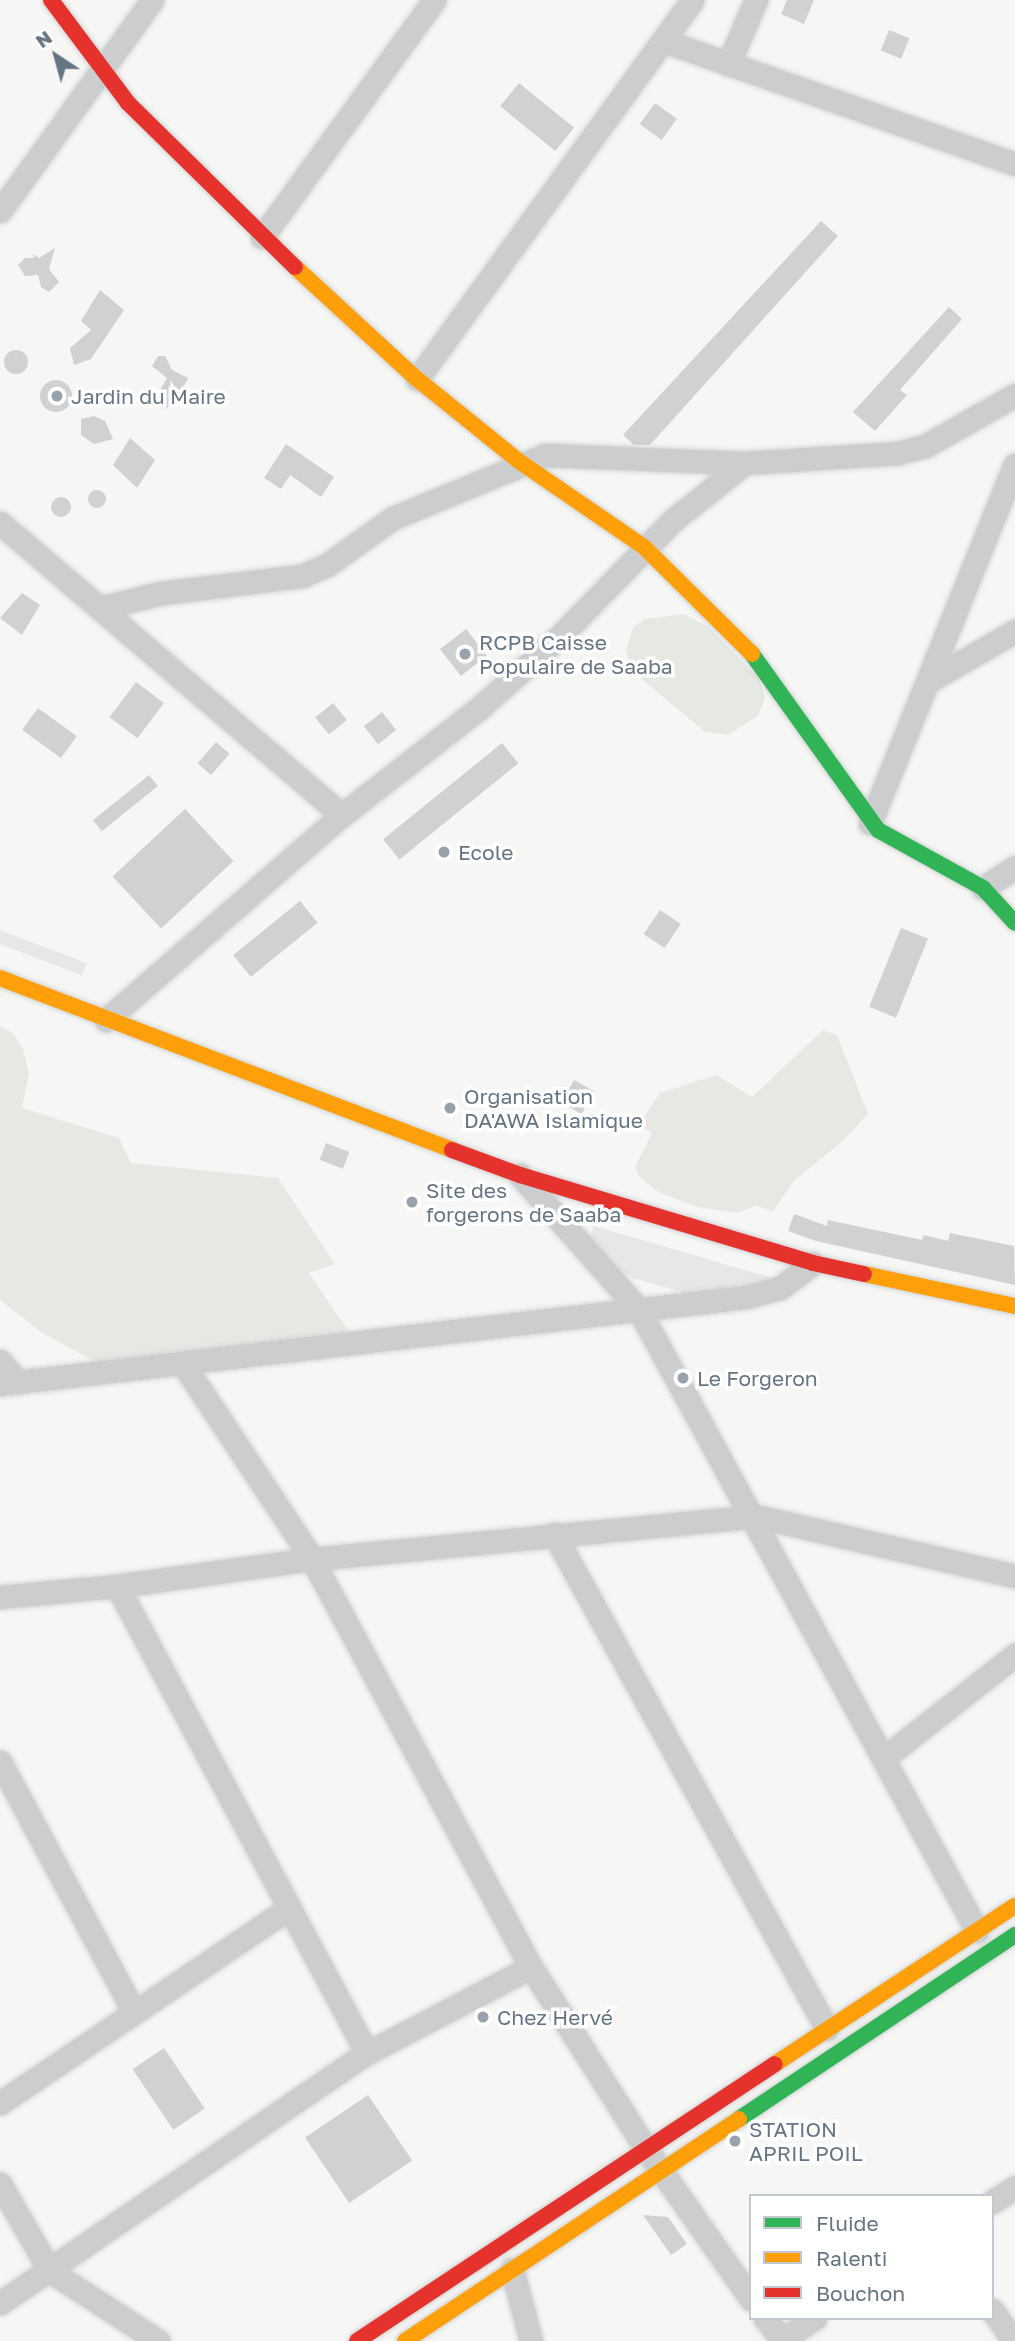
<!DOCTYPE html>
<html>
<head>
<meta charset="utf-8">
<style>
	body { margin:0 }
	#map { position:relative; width:1015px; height:2341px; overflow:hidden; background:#f6f6f5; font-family:"Golos Text",sans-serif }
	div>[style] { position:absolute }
	.built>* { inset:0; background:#e6e8e7; transform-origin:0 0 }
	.green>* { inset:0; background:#e6e9e3 }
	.building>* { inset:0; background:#d0d1d2; transform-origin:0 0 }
	.round { border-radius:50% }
	.roads { filter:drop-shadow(0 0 2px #d2d4d4) drop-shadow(0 0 2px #d2d4d4) }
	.street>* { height:23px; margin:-11.5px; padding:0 11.5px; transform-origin:11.5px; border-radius:11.5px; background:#cccdce }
	.fast>* { height:16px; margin:-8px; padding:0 8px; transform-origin:8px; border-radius:8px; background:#30b455 }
	.slow>* { height:16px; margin:-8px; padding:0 8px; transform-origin:8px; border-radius:8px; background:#ff9f0a }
	.jam>* { height:16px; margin:-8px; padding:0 8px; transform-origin:8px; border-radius:8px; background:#e5322d }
	.dots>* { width:19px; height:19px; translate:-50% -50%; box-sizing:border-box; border:4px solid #fff; border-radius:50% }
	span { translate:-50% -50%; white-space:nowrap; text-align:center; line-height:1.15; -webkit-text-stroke:7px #fff; paint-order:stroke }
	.poi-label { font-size:21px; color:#667584 }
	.left { translate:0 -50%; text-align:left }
	.legend { position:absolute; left:749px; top:2194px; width:245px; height:126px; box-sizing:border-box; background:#fff; border:2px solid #c2c8ce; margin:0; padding:9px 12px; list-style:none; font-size:21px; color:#667584 }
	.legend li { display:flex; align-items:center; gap:14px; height:35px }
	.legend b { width:35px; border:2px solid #c2c8ce }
	.north { position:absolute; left:21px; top:21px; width:70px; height:70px; -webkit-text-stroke:5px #fff; paint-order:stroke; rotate:324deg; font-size:19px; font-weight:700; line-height:28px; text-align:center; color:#667584 }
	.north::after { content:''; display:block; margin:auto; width:24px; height:32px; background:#667584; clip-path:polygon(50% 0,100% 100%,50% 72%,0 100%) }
</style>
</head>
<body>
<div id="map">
	<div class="built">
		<i style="left:0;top:930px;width:93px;height:13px;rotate:21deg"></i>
		<i style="clip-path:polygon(594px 1226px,769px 1277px,766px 1290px,691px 1295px,630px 1277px,586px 1246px)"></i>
	</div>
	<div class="green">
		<i style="clip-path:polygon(684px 614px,710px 628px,759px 679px,765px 698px,758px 716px,728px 735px,705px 732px,631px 670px,626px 650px,633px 628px,645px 619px)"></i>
		<i style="clip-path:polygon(0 1026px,13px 1033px,23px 1049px,29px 1074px,22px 1108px,119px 1138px,131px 1163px,278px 1178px,335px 1264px,309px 1273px,355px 1341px,108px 1369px,41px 1332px,0 1300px)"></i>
		<i style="clip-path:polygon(823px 1030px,837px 1035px,868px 1114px,844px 1140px,794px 1181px,773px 1211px,756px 1206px,736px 1213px,698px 1207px,658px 1192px,639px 1176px,635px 1167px,652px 1133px,639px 1125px,660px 1093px,716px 1075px,752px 1097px)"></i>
	</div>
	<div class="building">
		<i style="clip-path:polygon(787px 0,814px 0,804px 24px,781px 14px)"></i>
		<i style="left:889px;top:30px;width:22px;height:22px;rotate:22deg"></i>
		<i style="left:519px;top:83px;width:71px;height:30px;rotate:39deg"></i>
		<i style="left:655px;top:103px;width:27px;height:26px;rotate:36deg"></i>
		<i style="clip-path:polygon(821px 221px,838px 236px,650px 445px,634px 445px,623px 435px)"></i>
		<i style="clip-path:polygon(55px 248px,49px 269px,59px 282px,49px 292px,41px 287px,38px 275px,25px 276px,18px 265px,25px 258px,34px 258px,33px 254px,39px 258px)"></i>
		<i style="clip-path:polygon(100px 290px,124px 310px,91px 359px,74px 365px,70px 348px,91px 330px,81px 321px)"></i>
		<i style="clip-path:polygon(949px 307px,962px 319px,900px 390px,907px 395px,875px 431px,853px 412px)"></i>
		<i class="round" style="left:4px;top:350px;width:24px;height:24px"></i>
		<i style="clip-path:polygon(158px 356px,165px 356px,172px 370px,188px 378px,185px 387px,173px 392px,173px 403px,166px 409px,153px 402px,167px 378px,152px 366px)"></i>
		<i class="round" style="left:40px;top:380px;width:32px;height:32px"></i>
		<i style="clip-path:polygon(94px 416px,105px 421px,113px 439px,94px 444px,81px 435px,81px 419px)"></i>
		<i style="clip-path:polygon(130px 438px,155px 460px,137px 488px,113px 465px)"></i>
		<i style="clip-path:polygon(286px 444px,334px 477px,321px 497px,290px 475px,281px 489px,264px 478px)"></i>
		<i class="round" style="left:88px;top:490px;width:18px;height:18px"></i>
		<i class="round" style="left:51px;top:497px;width:20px;height:20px"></i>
		<i style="clip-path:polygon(22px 593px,40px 605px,22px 635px,0 618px)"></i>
		<i style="left:466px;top:629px;width:34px;height:33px;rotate:52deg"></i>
		<i style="left:136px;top:682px;width:35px;height:44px;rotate:37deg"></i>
		<i style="left:333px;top:703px;width:22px;height:23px;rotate:51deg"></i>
		<i style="left:38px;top:708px;width:48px;height:27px;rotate:36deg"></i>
		<i style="left:382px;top:712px;width:23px;height:23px;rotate:52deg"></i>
		<i style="left:216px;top:742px;width:18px;height:28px;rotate:41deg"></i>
		<i style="left:502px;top:743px;width:26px;height:153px;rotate:51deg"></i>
		<i style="left:149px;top:775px;width:14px;height:72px;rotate:51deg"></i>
		<i style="left:185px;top:809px;width:71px;height:99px;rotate:47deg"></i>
		<i style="left:300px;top:901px;width:28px;height:86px;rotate:51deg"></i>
		<i style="left:660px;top:910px;width:25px;height:29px;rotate:34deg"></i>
		<i style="left:901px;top:928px;width:29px;height:85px;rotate:22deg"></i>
		<i style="left:574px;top:1080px;width:23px;height:26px;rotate:29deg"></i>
		<i style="left:326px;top:1143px;width:25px;height:18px;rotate:21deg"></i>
		<i style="clip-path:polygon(794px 1214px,827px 1226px,828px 1220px,922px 1240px,924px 1235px,948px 1241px,950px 1233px,1014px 1246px,1015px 1285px,816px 1241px,788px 1231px)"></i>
		<i style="left:164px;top:2048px;width:73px;height:38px;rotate:56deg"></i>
		<i style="left:368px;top:2095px;width:79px;height:76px;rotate:56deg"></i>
		<i style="clip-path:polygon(643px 2215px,668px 2217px,687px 2244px,671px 2255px)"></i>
	</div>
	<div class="roads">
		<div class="street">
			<i style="left:664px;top:41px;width:372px;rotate:19.3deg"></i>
			<i style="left:728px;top:64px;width:70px;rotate:-66.4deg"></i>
			<i style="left:0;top:211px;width:260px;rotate:-54.2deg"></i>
			<i style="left:262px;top:237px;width:293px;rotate:-54deg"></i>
			<i style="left:417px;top:379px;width:468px;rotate:-54deg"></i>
			<i style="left:0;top:523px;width:450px;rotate:40.5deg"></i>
			<i style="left:100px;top:608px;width:63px;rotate:-13.8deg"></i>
			<i style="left:161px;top:593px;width:142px;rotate:-6.9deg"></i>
			<i style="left:302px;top:576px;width:27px;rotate:-24deg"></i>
			<i style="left:327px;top:565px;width:81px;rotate:-35.5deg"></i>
			<i style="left:393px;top:518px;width:165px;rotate:-22.5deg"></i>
			<i style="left:545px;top:455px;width:200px;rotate:2.3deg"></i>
			<i style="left:927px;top:682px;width:102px;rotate:-30.1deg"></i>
			<i style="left:870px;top:823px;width:386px;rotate:-68deg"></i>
			<i style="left:983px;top:888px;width:38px;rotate:-33deg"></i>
			<i style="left:106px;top:1020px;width:313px;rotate:-41deg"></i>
			<i style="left:342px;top:815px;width:171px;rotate:-37.9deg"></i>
			<i style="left:477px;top:710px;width:108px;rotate:-41.6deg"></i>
			<i style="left:558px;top:638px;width:163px;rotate:-45.7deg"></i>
			<i style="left:672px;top:521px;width:93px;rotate:-38.5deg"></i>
			<i style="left:745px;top:463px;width:153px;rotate:-3.7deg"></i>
			<i style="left:898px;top:453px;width:28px;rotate:-15deg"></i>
			<i style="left:925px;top:446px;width:103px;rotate:-29.5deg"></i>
			<i style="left:520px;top:1175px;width:180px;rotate:48.6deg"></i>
			<i style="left:639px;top:1310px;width:707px;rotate:61.44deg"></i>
			<i style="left:0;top:1361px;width:28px;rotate:49deg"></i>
			<i style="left:183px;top:1364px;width:234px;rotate:56.5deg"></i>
			<i style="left:312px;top:1559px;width:463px;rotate:61.8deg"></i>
			<i style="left:531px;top:1967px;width:215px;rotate:57.7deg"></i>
			<i style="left:646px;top:2149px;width:183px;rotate:55deg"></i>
			<i style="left:0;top:1384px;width:751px;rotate:-6.65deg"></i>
			<i style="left:746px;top:1297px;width:35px;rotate:-15deg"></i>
			<i style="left:780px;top:1288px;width:41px;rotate:-37.1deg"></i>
			<i style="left:554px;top:1534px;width:565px;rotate:61.12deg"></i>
			<i style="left:117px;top:1586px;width:530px;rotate:61.84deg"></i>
			<i style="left:0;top:1597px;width:118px;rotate:-5.4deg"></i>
			<i style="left:117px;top:1586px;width:197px;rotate:-7.9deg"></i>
			<i style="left:312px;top:1559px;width:445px;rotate:-5.5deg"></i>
			<i style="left:755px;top:1516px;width:267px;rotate:13deg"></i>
			<i style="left:884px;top:1758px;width:167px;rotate:-38.2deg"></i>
			<i style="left:0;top:1762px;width:284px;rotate:61.8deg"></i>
			<i style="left:0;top:2103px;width:347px;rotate:-34deg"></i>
			<i style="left:0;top:2184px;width:100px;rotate:60.1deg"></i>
			<i style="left:50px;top:2271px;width:129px;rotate:32.9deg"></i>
			<i style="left:992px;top:2202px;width:27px;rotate:-33deg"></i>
			<i style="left:512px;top:2269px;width:74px;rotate:75.2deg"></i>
			<i style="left:0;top:2303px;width:444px;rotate:-34.3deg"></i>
			<i style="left:367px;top:2053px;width:185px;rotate:-27.7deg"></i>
			<i style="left:992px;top:2310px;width:38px;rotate:55deg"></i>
			<i style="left:765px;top:2318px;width:29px;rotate:52deg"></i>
			<i style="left:780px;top:2341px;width:42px;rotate:-33.3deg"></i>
		</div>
		<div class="fast">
			<i style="left:752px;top:654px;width:216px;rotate:54.4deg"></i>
			<i style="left:878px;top:830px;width:120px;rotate:28.9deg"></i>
			<i style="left:983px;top:888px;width:47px;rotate:47.6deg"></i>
			<i style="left:739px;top:2119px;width:332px;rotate:-33.7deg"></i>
		</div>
		<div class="slow">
			<i style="left:295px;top:267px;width:166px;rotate:42.6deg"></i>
			<i style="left:417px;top:379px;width:132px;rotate:38.9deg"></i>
			<i style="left:520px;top:462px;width:150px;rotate:34.4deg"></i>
			<i style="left:644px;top:547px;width:152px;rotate:44.7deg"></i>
			<i style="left:0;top:978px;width:484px;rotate:20.8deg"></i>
			<i style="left:864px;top:1274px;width:154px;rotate:12deg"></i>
			<i style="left:775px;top:2064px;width:287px;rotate:-33.4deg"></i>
			<i style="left:405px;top:2341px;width:401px;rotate:-33.6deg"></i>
		</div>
		<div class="jam">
			<i style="left:51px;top:0;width:129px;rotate:53.2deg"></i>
			<i style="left:128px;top:103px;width:234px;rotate:44.5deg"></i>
			<i style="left:452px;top:1150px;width:72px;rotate:20.2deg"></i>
			<i style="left:520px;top:1175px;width:306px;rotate:16.7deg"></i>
			<i style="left:813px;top:1263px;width:52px;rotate:12.2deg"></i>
			<i style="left:357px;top:2341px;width:501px;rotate:-33.53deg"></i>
		</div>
	</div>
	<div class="dots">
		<i style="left:57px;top:396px;background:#98a2ac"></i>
		<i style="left:465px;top:654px;background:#98a2ac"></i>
		<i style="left:444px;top:852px;background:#98a2ac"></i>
		<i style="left:450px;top:1108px;background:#98a2ac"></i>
		<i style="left:412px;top:1202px;background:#98a2ac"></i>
		<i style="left:683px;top:1378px;background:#98a2ac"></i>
		<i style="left:483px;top:2017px;background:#98a2ac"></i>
		<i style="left:735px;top:2141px;background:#98a2ac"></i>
	</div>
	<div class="poi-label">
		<span class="left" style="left:71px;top:396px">Jardin du Maire</span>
		<span class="left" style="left:479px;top:654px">RCPB Caisse<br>Populaire de Saaba</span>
		<span class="left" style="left:458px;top:852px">Ecole</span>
		<span class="left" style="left:464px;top:1108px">Organisation<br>DA'AWA Islamique</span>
		<span class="left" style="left:426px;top:1202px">Site des<br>forgerons de Saaba</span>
		<span class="left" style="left:697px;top:1378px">Le Forgeron</span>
		<span class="left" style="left:497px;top:2017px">Chez Hervé</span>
		<span class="left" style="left:749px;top:2141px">STATION<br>APRIL POIL</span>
	</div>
	<ul class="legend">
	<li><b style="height:9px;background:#30b455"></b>Fluide</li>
	<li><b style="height:9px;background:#ff9f0a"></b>Ralenti</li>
	<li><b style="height:9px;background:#e5322d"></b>Bouchon</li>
	</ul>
	<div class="north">N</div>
</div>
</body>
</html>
